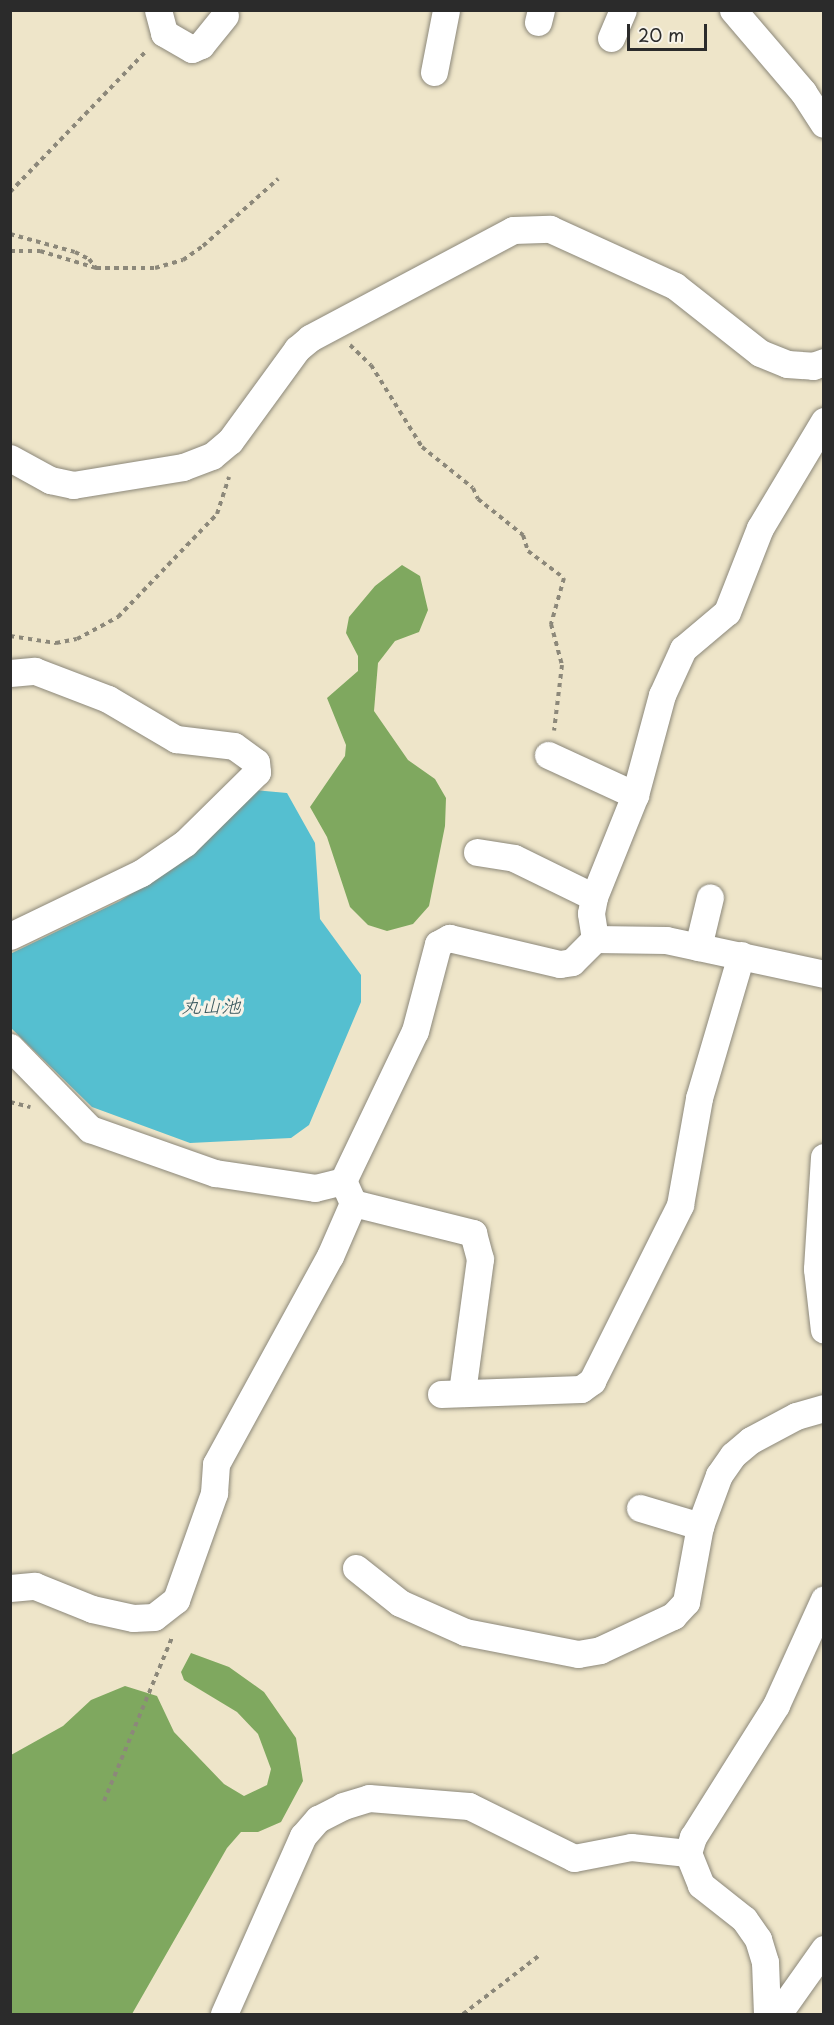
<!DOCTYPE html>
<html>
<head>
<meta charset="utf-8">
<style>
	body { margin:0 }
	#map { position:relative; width:834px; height:2025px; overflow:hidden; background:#eee5c9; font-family:"Playpen Sans","Klee One",sans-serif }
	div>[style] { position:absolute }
	.forest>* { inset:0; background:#7fa85f }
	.water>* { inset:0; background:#55bfd0 }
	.path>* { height:4px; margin-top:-2px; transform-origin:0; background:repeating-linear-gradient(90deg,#8c887a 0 4.5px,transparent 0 9px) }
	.roads { filter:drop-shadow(0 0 2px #8c887a) drop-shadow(0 0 2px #8c887a) }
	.street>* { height:27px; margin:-13.5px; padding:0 13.5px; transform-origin:13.5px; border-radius:13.5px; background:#fff }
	span { translate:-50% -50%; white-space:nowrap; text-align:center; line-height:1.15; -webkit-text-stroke:6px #f7f3e8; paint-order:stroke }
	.water-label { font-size:20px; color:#38575d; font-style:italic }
	.frame { position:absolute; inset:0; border:12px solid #2b2b2b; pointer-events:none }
	.scale { position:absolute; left:627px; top:24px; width:80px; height:27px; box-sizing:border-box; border:3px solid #2b2b2b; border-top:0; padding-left:8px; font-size:18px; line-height:21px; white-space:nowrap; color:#2b2b2b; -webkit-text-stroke:4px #f7f3e8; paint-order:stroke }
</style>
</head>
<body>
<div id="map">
	<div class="forest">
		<i style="clip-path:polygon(402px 565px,420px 576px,428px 610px,419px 632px,395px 641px,378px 663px,374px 711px,408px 760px,435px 779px,446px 798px,445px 826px,429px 906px,413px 924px,387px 931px,368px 925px,350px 907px,327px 837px,310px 807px,345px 756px,346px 745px,327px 698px,358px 671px,358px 656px,346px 633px,349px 617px,375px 586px)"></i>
		<i style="clip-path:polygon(191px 1653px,229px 1667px,264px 1692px,296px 1738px,303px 1781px,281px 1822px,258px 1832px,241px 1832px,227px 1848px,132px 2014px,11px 2014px,11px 1755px,63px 1726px,91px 1700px,125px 1686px,157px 1696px,174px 1732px,224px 1784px,244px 1796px,267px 1785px,271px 1769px,258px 1734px,237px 1712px,184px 1680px,181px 1672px)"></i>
	</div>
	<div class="water">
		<i style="clip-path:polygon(254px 790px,287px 793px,315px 843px,320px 919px,361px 975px,361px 1002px,309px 1125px,291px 1138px,190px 1143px,92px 1107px,11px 1028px,10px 954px,120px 901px,181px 862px)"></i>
	</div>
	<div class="path">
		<i style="left:10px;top:192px;width:197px;rotate:-46deg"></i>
		<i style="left:10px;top:234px;width:67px;rotate:15.5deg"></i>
		<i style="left:75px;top:252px;width:16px;rotate:27deg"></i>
		<i style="left:89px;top:259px;width:11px;rotate:52deg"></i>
		<i style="left:10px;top:251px;width:30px"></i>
		<i style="left:40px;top:251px;width:59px;rotate:16.9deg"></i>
		<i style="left:96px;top:268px;width:59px"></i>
		<i style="left:155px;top:268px;width:29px;rotate:-16deg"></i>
		<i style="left:183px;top:260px;width:24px;rotate:-35deg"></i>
		<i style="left:203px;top:246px;width:101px;rotate:-41.8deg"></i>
		<i style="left:350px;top:345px;width:29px;rotate:44deg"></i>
		<i style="left:371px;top:365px;width:97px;rotate:58.1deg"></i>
		<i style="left:422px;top:447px;width:65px;rotate:38.8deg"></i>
		<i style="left:473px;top:488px;width:12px;rotate:66deg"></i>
		<i style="left:478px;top:499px;width:58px;rotate:38.7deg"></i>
		<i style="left:523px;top:535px;width:17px;rotate:73deg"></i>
		<i style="left:528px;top:551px;width:45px;rotate:36.9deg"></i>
		<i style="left:564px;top:578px;width:48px;rotate:105.8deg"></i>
		<i style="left:551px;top:624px;width:42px;rotate:75deg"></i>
		<i style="left:562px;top:665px;width:66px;rotate:96.9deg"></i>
		<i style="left:10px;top:636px;width:47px;rotate:8.7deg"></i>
		<i style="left:56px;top:643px;width:21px;rotate:-11deg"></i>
		<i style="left:77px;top:639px;width:47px;rotate:-28.2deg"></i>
		<i style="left:118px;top:617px;width:143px;rotate:-46.1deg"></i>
		<i style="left:217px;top:514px;width:39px;rotate:-72deg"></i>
		<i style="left:10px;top:1102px;width:21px;rotate:14deg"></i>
		<i style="left:104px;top:1801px;width:177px;rotate:-67.4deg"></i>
		<i style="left:463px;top:2014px;width:97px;rotate:-37.5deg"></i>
	</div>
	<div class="roads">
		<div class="street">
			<i style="left:158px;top:10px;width:24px;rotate:75deg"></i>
			<i style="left:164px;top:33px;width:32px;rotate:30deg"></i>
			<i style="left:192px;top:49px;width:10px;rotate:-24deg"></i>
			<i style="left:201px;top:45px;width:38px;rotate:-51deg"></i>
			<i style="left:733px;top:10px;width:108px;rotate:49.5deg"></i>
			<i style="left:803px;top:92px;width:38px;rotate:57deg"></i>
			<i style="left:538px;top:22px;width:12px;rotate:-76deg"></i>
			<i style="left:611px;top:38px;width:30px;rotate:-67deg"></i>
			<i style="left:434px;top:72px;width:63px;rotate:-79deg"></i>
			<i style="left:10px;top:458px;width:46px;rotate:28.8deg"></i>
			<i style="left:50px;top:480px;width:24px;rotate:12deg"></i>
			<i style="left:73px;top:485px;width:111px;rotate:-9.3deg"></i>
			<i style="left:183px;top:467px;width:31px;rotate:-21deg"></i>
			<i style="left:212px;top:456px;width:23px;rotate:-40deg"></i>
			<i style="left:230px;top:441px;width:114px;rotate:-53.9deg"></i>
			<i style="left:297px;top:349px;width:17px;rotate:-40deg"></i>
			<i style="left:310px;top:338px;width:230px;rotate:-28deg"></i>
			<i style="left:513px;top:230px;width:37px;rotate:-2deg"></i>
			<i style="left:550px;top:229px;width:137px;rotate:24.5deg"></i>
			<i style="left:675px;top:286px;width:108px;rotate:38.2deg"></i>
			<i style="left:760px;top:353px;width:29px;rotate:22deg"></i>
			<i style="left:787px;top:364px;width:26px;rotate:4deg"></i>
			<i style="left:813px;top:366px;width:12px;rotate:-20deg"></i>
			<i style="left:10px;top:673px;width:25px;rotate:-5deg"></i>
			<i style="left:35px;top:671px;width:78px;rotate:21deg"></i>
			<i style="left:108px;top:699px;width:79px;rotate:30.5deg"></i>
			<i style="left:176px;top:739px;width:58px;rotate:6.9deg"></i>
			<i style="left:234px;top:746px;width:27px;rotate:36deg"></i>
			<i style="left:256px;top:762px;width:10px;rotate:84deg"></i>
			<i style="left:257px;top:772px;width:101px;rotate:135.4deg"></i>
			<i style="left:185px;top:843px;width:53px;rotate:145.7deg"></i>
			<i style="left:141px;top:873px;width:145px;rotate:154.3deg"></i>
			<i style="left:548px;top:755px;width:96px;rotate:24.7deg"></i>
			<i style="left:477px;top:852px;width:37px;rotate:9deg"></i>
			<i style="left:514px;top:858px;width:89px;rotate:26deg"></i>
			<i style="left:595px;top:939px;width:26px;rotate:-99deg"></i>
			<i style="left:591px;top:913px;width:16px;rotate:-79deg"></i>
			<i style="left:594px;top:897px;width:110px;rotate:-68.1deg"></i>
			<i style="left:635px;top:795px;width:104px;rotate:-74.9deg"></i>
			<i style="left:662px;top:695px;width:51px;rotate:-65.5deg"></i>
			<i style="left:683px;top:649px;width:57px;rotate:-40.1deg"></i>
			<i style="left:727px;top:612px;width:90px;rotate:-68.6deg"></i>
			<i style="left:760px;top:528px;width:125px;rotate:-59.1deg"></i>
			<i style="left:698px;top:947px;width:51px;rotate:-76.5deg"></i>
			<i style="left:10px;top:1047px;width:115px;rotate:45.7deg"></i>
			<i style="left:90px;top:1129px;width:133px;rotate:19.4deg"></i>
			<i style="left:215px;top:1173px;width:101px;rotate:8.5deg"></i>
			<i style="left:315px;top:1188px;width:29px;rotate:-14deg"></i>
			<i style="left:824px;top:1157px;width:112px;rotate:93.6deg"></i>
			<i style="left:817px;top:1269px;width:61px;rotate:83.5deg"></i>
			<i style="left:353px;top:1203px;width:124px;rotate:14deg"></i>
			<i style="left:473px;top:1233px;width:27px;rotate:75deg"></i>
			<i style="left:480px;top:1259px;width:135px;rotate:97.7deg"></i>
			<i style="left:441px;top:1394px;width:140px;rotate:-2deg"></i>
			<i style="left:581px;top:1389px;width:14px;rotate:-36deg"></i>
			<i style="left:592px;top:1381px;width:197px;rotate:-63.4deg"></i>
			<i style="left:680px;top:1205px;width:109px;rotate:-79.9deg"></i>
			<i style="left:699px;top:1098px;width:149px;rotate:-73.6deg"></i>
			<i style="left:640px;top:1508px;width:63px;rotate:16.7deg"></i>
			<i style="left:356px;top:1568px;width:56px;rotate:38.5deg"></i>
			<i style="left:400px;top:1603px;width:71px;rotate:24deg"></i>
			<i style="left:465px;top:1632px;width:115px;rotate:11deg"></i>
			<i style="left:578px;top:1654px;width:22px;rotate:-10deg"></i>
			<i style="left:600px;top:1650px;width:81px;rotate:-25deg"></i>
			<i style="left:673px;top:1616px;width:19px;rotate:-47deg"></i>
			<i style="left:686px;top:1602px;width:77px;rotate:-79.6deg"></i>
			<i style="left:700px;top:1526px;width:54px;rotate:-69.6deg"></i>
			<i style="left:719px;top:1475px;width:24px;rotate:-55deg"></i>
			<i style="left:733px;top:1455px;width:23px;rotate:-40deg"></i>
			<i style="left:751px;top:1440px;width:51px;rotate:-28.1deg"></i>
			<i style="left:796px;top:1416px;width:29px;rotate:-16deg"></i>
			<i style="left:10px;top:1588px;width:25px;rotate:-5deg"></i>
			<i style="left:35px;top:1586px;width:61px;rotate:22deg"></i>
			<i style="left:92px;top:1609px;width:42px;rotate:12.4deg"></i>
			<i style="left:133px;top:1618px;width:21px;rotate:-3deg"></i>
			<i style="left:154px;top:1617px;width:28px;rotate:-38deg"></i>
			<i style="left:176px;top:1600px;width:114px;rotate:-70.4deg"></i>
			<i style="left:214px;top:1493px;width:29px;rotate:-86deg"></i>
			<i style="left:216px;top:1464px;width:237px;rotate:-61.3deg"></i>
			<i style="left:330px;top:1256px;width:58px;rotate:-66.5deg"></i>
			<i style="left:353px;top:1203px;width:24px;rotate:-114deg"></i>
			<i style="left:343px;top:1181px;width:166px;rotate:-64.4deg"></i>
			<i style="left:415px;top:1031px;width:90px;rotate:-75.2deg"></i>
			<i style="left:438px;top:944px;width:13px;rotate:-29deg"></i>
			<i style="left:449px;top:938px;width:114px;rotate:13.2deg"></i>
			<i style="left:560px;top:964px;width:12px;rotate:-9deg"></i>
			<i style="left:572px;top:962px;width:33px;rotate:-45deg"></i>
			<i style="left:595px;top:939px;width:71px;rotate:0.8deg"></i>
			<i style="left:666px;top:940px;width:162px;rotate:12.1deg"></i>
			<i style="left:224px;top:2014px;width:195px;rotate:-66.1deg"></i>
			<i style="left:303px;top:1836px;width:23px;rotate:-49deg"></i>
			<i style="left:318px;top:1819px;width:28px;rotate:-27deg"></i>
			<i style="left:343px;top:1806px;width:27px;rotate:-17deg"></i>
			<i style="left:369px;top:1798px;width:100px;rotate:4.6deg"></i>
			<i style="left:469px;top:1806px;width:117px;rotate:26.3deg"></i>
			<i style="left:574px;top:1858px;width:58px;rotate:-10.9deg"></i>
			<i style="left:631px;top:1847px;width:57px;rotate:6deg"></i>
			<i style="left:767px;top:2014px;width:52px;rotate:-92.2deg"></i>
			<i style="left:765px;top:1962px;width:24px;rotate:-107deg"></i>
			<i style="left:758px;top:1939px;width:24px;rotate:-125deg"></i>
			<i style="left:744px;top:1919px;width:55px;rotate:-141.7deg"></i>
			<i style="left:701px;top:1885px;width:35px;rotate:-112deg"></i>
			<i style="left:688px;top:1853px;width:17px;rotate:-73deg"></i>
			<i style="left:693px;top:1837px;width:156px;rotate:-57.8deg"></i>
			<i style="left:776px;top:1705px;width:116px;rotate:-65.6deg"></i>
			<i style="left:778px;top:2014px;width:80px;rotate:-54.7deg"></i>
		</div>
	</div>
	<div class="water-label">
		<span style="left:211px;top:1005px">丸山池</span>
	</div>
	<div class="frame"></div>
	<div class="scale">20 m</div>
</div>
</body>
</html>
